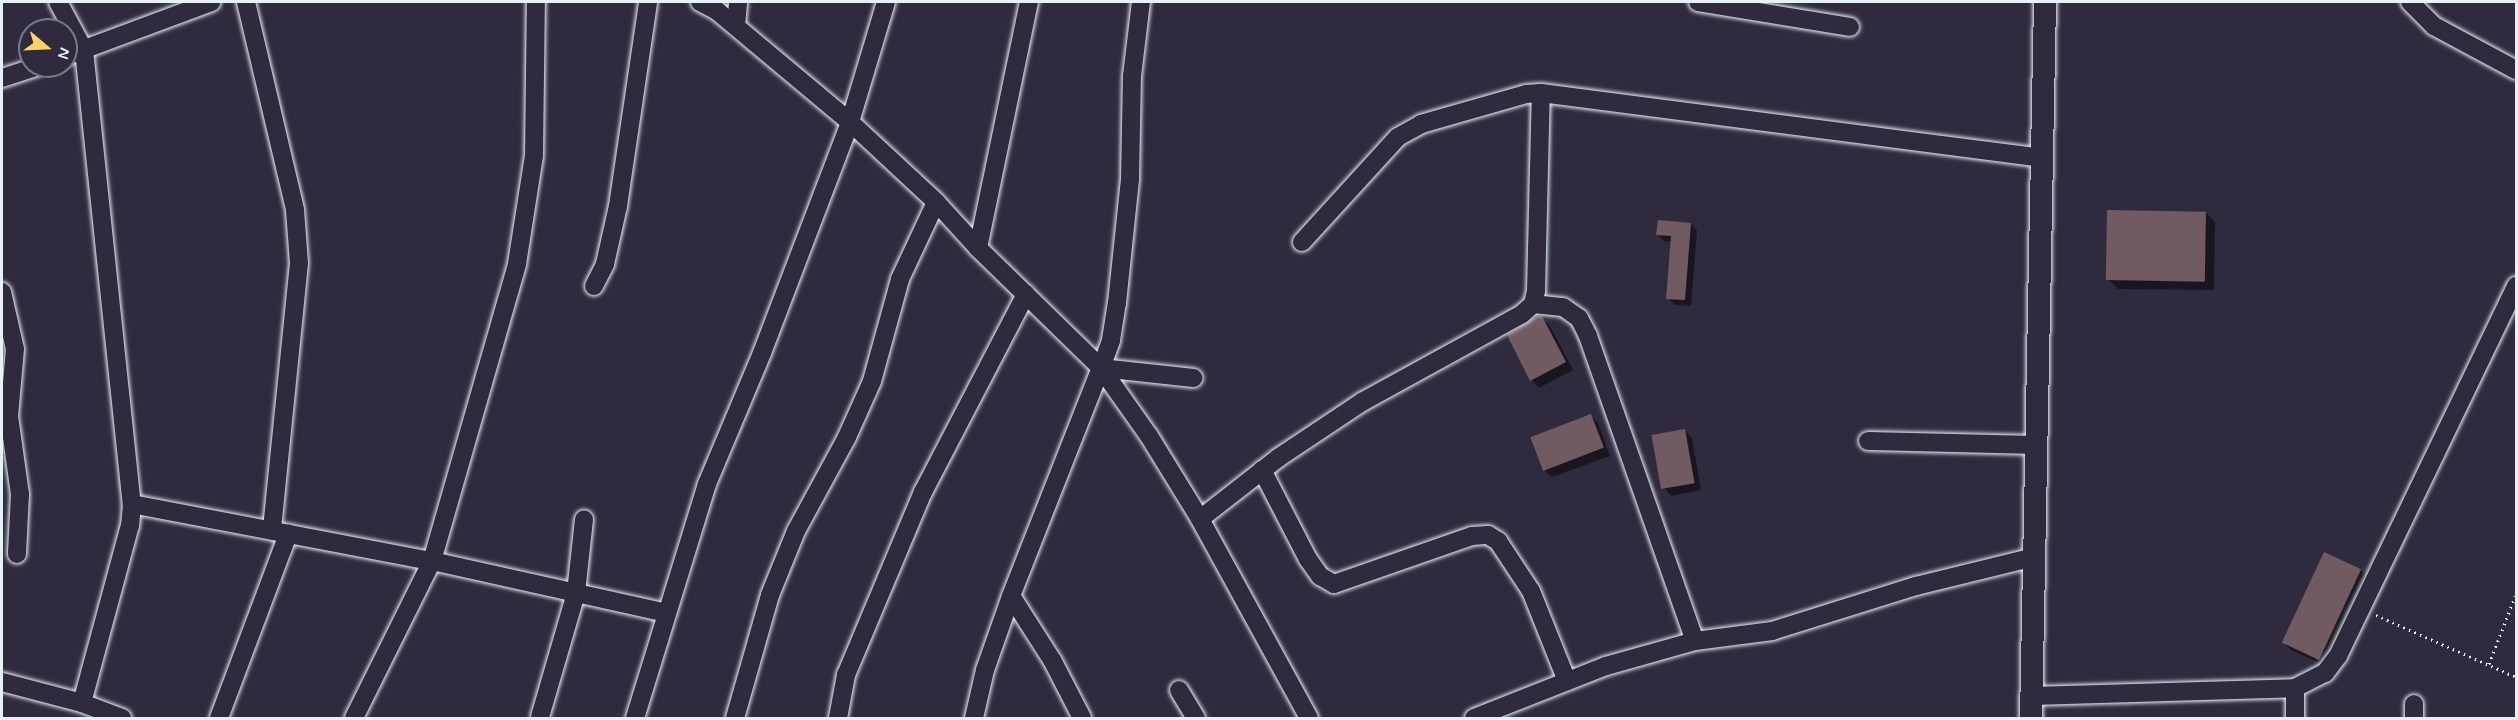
<!DOCTYPE html>
<html>
<head>
<meta charset="utf-8">
<style>
	body { margin:0 }
	#map { position:relative; width:2518px; height:720px; overflow:hidden; background:#2f2a3d; font-family:Mynerve,sans-serif }
	div>[style] { position:absolute }
	.shadow>* { inset:0; background:#0007 }
	.building>* { inset:0; background:#725a63; transform-origin:0 0 }
	.path>* { height:3px; margin-top:-1.5px; transform-origin:0; background:repeating-linear-gradient(90deg,#e8f1f8 0 1.5px,transparent 0 6px) }
	.roads { filter:drop-shadow(0 0 2px #e8f1f8) drop-shadow(0 0 2px #e8f1f8) }
	.minor>* { height:18px; margin:-9px; padding:0 9px; transform-origin:9px; border-radius:9px; background:#2f2a3d }
	.tertiary>* { height:22px; margin:-11px; padding:0 11px; transform-origin:11px; border-radius:11px; background:#2f2a3d }
	span { translate:-50% -50%; white-space:nowrap; text-align:center; line-height:1.15; -webkit-text-stroke:5px #2f2a3d; paint-order:stroke }
	.frame { position:absolute; inset:0; border:3px solid #e8f1f8; pointer-events:none }
	.north { position:absolute; left:18px; top:18px; width:60px; height:60px; box-sizing:border-box; background:#2f2a3d; border:2px solid #797a88; border-radius:50%; rotate:109deg; font-size:16px; font-weight:700; line-height:24px; text-align:center; color:#e8f1f8 }
	.north::after { content:''; display:block; margin:auto; width:21px; height:27px; background:#ffd166; clip-path:polygon(50% 0,100% 100%,50% 72%,0 100%) }
</style>
</head>
<body>
<div id="map">
	<div class="shadow">
		<i style="clip-path:polygon(2205px 212px,2215px 222px,2214px 290px,2118px 289px,2108px 279px)"></i>
		<i style="clip-path:polygon(1691px 224px,1697px 231px,1691px 306px,1675px 305px,1668px 298px,1672px 242px,1664px 241px,1658px 235px)"></i>
		<i style="clip-path:polygon(1542px 318px,1550px 326px,1573px 370px,1539px 388px,1532px 380px,1509px 336px)"></i>
		<i style="clip-path:polygon(1591px 416px,1598px 423px,1610px 456px,1552px 477px,1544px 470px)"></i>
		<i style="clip-path:polygon(1684px 430px,1692px 438px,1701px 490px,1671px 496px,1664px 488px)"></i>
		<i style="clip-path:polygon(2360px 570px,2368px 577px,2327px 666px,2291px 650px,2284px 643px)"></i>
	</div>
	<div class="building">
		<i style="left:2107px;top:210px;width:99px;height:70px;rotate:1deg"></i>
		<i style="clip-path:polygon(1658px 220px,1691px 223px,1685px 300px,1666px 299px,1671px 236px,1656px 235px)"></i>
		<i style="clip-path:polygon(1537px 316px,1542px 316px,1566px 362px,1530px 381px,1507px 335px)"></i>
		<i style="left:1591px;top:414px;width:36px;height:65px;rotate:69deg"></i>
		<i style="left:1685px;top:429px;width:55px;height:34px;rotate:80deg"></i>
		<i style="left:2324px;top:552px;width:41px;height:100px;rotate:25deg"></i>
	</div>
	<div class="path">
		<i style="left:2376px;top:615px;width:153px;rotate:23.9deg"></i>
		<i style="left:2489px;top:664px;width:75px;rotate:-68.9deg"></i>
	</div>
	<div class="roads">
		<div class="minor">
			<i style="left:58px;top:2px;width:55px;rotate:61.6deg"></i>
			<i style="left:84px;top:50px;width:457px;rotate:84deg"></i>
			<i style="left:132px;top:504px;width:21px;rotate:95deg"></i>
			<i style="left:130px;top:525px;width:184px;rotate:105.1deg"></i>
			<i style="left:246px;top:2px;width:214px;rotate:76.7deg"></i>
			<i style="left:295px;top:210px;width:53px;rotate:85.7deg"></i>
			<i style="left:299px;top:263px;width:269px;rotate:95.8deg"></i>
			<i style="left:700px;top:2px;width:18px;rotate:27deg"></i>
			<i style="left:716px;top:10px;width:175px;rotate:39.9deg"></i>
			<i style="left:850px;top:122px;width:117px;rotate:42.9deg"></i>
			<i style="left:936px;top:202px;width:62px;rotate:47.6deg"></i>
			<i style="left:978px;top:248px;width:172px;rotate:44.3deg"></i>
			<i style="left:1101px;top:368px;width:93px;rotate:6.2deg"></i>
			<i style="left:1698px;top:2px;width:154px;rotate:9.3deg"></i>
			<i style="left:2410px;top:2px;width:34px;rotate:45deg"></i>
			<i style="left:2434px;top:26px;width:93px;rotate:28.2deg"></i>
			<i style="left:736px;top:26px;width:24px;rotate:-85deg"></i>
			<i style="left:66px;top:56px;width:155px;rotate:-20.4deg"></i>
			<i style="left:2px;top:78px;width:38px;rotate:-18deg"></i>
			<i style="left:1302px;top:242px;width:142px;rotate:-47.6deg"></i>
			<i style="left:1398px;top:137px;width:26px;rotate:-29deg"></i>
			<i style="left:1421px;top:124px;width:109px;rotate:-15.9deg"></i>
			<i style="left:1526px;top:94px;width:15px;rotate:-4deg"></i>
			<i style="left:1541px;top:93px;width:506px;rotate:7.38deg"></i>
			<i style="left:978px;top:248px;width:251px;rotate:-78.3deg"></i>
			<i style="left:594px;top:286px;width:25px;rotate:-63deg"></i>
			<i style="left:605px;top:264px;width:59px;rotate:-77.4deg"></i>
			<i style="left:618px;top:206px;width:206px;rotate:-81.6deg"></i>
			<i style="left:2px;top:292px;width:58px;rotate:77.2deg"></i>
			<i style="left:15px;top:349px;width:67px;rotate:95.1deg"></i>
			<i style="left:9px;top:416px;width:79px;rotate:82deg"></i>
			<i style="left:20px;top:494px;width:60px;rotate:92.9deg"></i>
			<i style="left:1533px;top:304px;width:30px;rotate:6deg"></i>
			<i style="left:1563px;top:307px;width:19px;rotate:35deg"></i>
			<i style="left:1579px;top:318px;width:20px;rotate:63deg"></i>
			<i style="left:1588px;top:336px;width:323px;rotate:70.7deg"></i>
			<i style="left:1101px;top:368px;width:30px;rotate:-70deg"></i>
			<i style="left:1111px;top:340px;width:37px;rotate:-81deg"></i>
			<i style="left:1117px;top:303px;width:125px;rotate:-84deg"></i>
			<i style="left:1130px;top:179px;width:103px;rotate:-88.9deg"></i>
			<i style="left:1132px;top:76px;width:75px;rotate:-83.1deg"></i>
			<i style="left:1868px;top:441px;width:169px;rotate:1.4deg"></i>
			<i style="left:1262px;top:470px;width:100px;rotate:62.7deg"></i>
			<i style="left:1308px;top:559px;width:21px;rotate:55deg"></i>
			<i style="left:1320px;top:576px;width:16px;rotate:30deg"></i>
			<i style="left:1334px;top:584px;width:146px;rotate:-19.2deg"></i>
			<i style="left:1472px;top:536px;width:16px;rotate:-4deg"></i>
			<i style="left:1488px;top:535px;width:12px;rotate:31deg"></i>
			<i style="left:1498px;top:541px;width:60px;rotate:56.6deg"></i>
			<i style="left:1531px;top:591px;width:97px;rotate:68.2deg"></i>
			<i style="left:132px;top:504px;width:305px;rotate:10.8deg"></i>
			<i style="left:432px;top:561px;width:240px;rotate:12.5deg"></i>
			<i style="left:1200px;top:519px;width:99px;rotate:-38deg"></i>
			<i style="left:1278px;top:458px;width:101px;rotate:-33.7deg"></i>
			<i style="left:1362px;top:402px;width:183px;rotate:-28.8deg"></i>
			<i style="left:1522px;top:314px;width:15px;rotate:-42deg"></i>
			<i style="left:1533px;top:304px;width:13px;rotate:-77deg"></i>
			<i style="left:1536px;top:291px;width:198px;rotate:-88.6deg"></i>
			<i style="left:2px;top:682px;width:83px;rotate:14.7deg"></i>
			<i style="left:82px;top:703px;width:43px;rotate:20.6deg"></i>
			<i style="left:2295px;top:688px;width:30px;rotate:90deg"></i>
			<i style="left:1179px;top:690px;width:33px;rotate:59deg"></i>
			<i style="left:2032px;top:696px;width:263px;rotate:-1.7deg"></i>
			<i style="left:2295px;top:688px;width:34px;rotate:-27deg"></i>
			<i style="left:2325px;top:673px;width:21px;rotate:-53deg"></i>
			<i style="left:2338px;top:656px;width:411px;rotate:-64.3deg"></i>
			<i style="left:2414px;top:704px;width:14px;rotate:90deg"></i>
			<i style="left:540px;top:717px;width:129px;rotate:-73.8deg"></i>
			<i style="left:576px;top:593px;width:74px;rotate:-83.8deg"></i>
			<i style="left:219px;top:718px;width:197px;rotate:-69.4deg"></i>
			<i style="left:354px;top:718px;width:175px;rotate:-63.6deg"></i>
			<i style="left:432px;top:561px;width:309px;rotate:-74deg"></i>
			<i style="left:517px;top:264px;width:109px;rotate:-81.1deg"></i>
			<i style="left:534px;top:156px;width:154px;rotate:-89.3deg"></i>
			<i style="left:635px;top:718px;width:245px;rotate:-72.9deg"></i>
			<i style="left:707px;top:484px;width:142px;rotate:-67.2deg"></i>
			<i style="left:762px;top:353px;width:247px;rotate:-69.1deg"></i>
			<i style="left:850px;top:122px;width:125px;rotate:-73.3deg"></i>
			<i style="left:735px;top:718px;width:128px;rotate:-74.1deg"></i>
			<i style="left:770px;top:595px;width:69px;rotate:-67.9deg"></i>
			<i style="left:796px;top:531px;width:107px;rotate:-61.5deg"></i>
			<i style="left:847px;top:437px;width:61px;rotate:-65.9deg"></i>
			<i style="left:872px;top:381px;width:106px;rotate:-74.6deg"></i>
			<i style="left:900px;top:279px;width:85px;rotate:-64.9deg"></i>
			<i style="left:838px;top:718px;width:44px;rotate:-79.5deg"></i>
			<i style="left:846px;top:675px;width:199px;rotate:-67.2deg"></i>
			<i style="left:923px;top:492px;width:223px;rotate:-62.5deg"></i>
			<i style="left:974px;top:718px;width:49px;rotate:-77.1deg"></i>
			<i style="left:985px;top:670px;width:78px;rotate:-70.6deg"></i>
			<i style="left:1082px;top:718px;width:65px;rotate:-117.3deg"></i>
			<i style="left:1052px;top:660px;width:76px;rotate:-122.6deg"></i>
			<i style="left:1011px;top:596px;width:245px;rotate:-68.5deg"></i>
			<i style="left:1101px;top:368px;width:83px;rotate:54.8deg"></i>
			<i style="left:1149px;top:436px;width:97px;rotate:58.4deg"></i>
			<i style="left:1200px;top:519px;width:227px;rotate:61.3deg"></i>
			<i style="left:1474px;top:718px;width:142px;rotate:-21.5deg"></i>
			<i style="left:1606px;top:666px;width:92px;rotate:-15.7deg"></i>
			<i style="left:1695px;top:641px;width:78px;rotate:-7.4deg"></i>
			<i style="left:1772px;top:631px;width:151px;rotate:-17.4deg"></i>
			<i style="left:1916px;top:586px;width:122px;rotate:-13.8deg"></i>
		</div>
		<div class="tertiary">
			<i style="left:2031px;top:718px;width:716px;rotate:-88.88deg"></i>
		</div>
	</div>
	<div class="frame"></div>
	<div class="north">N</div>
</div>
</body>
</html>
